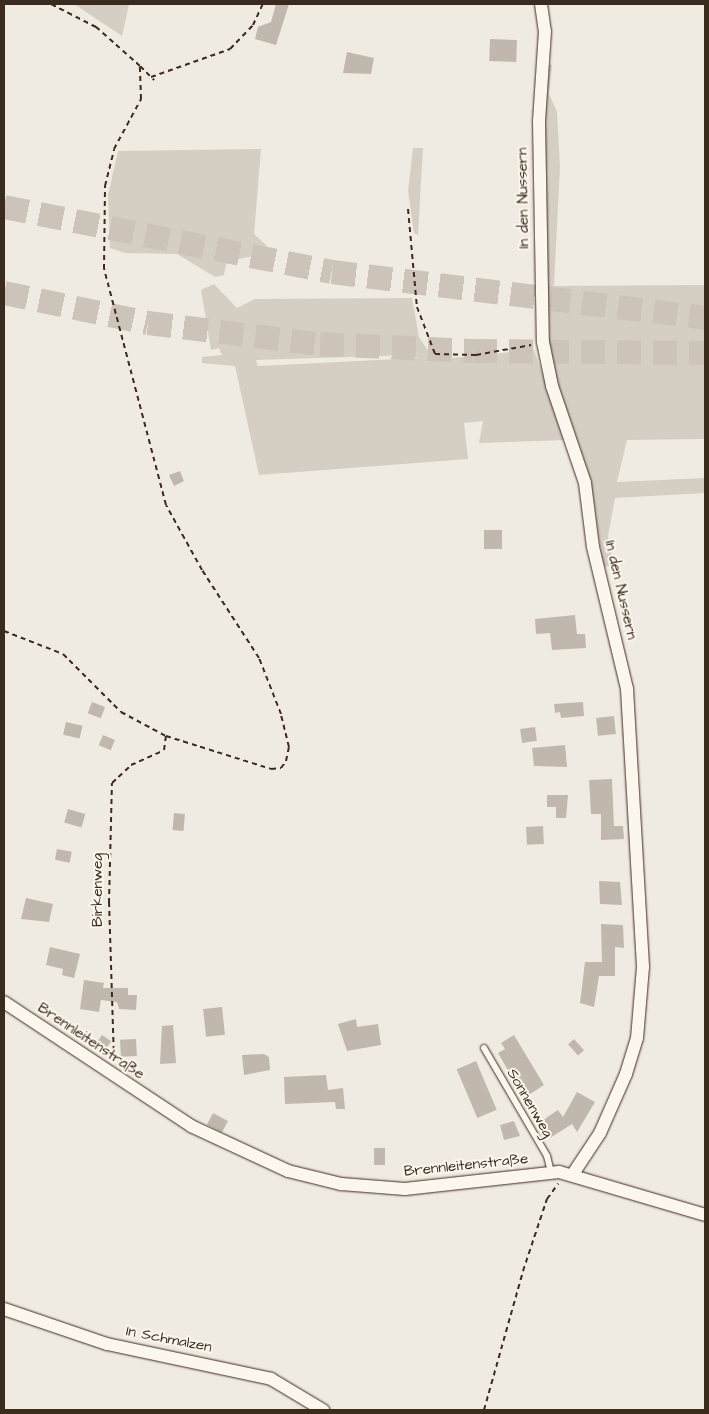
<!DOCTYPE html>
<html>
<head>
<meta charset="utf-8">
<style>
	body { margin:0 }
	#map { position:relative; width:709px; height:1414px; overflow:hidden; background:#f0ebe0; font-family:"Architects Daughter",sans-serif }
	div>[style] { position:absolute }
	.green>* { inset:0; background:#d5cec3 }
	.building>* { inset:0; background:#c0b8ad; transform-origin:0 0 }
	.highway-tunnel>* { height:24px; margin-top:-12px; transform-origin:0; background:repeating-linear-gradient(90deg,#ccc4b9 0 24px,transparent 0 36px) }
	.path>* { height:2px; margin-top:-1px; transform-origin:0; background:repeating-linear-gradient(90deg,#3b2a1e 0 5px,transparent 0 9px) }
	.roads { filter:drop-shadow(0 0 1px #3b2a1e) drop-shadow(0 0 1px #3b2a1e) }
	.lane>* { height:6px; margin:-3px; padding:0 3px; transform-origin:3px; border-radius:3px; background:#fbf7ec }
	.street>* { height:12px; margin:-6px; padding:0 6px; transform-origin:6px; border-radius:6px; background:#fbf7ec }
	span { translate:-50% -50%; white-space:nowrap; text-align:center; line-height:1.15; -webkit-text-stroke:4px #fbf7ec; paint-order:stroke }
	.street-label { font-size:15px; color:#3b2a1e }
	.frame { position:absolute; inset:0; border:5px solid #3b2a1e; pointer-events:none }
</style>
</head>
<body>
<div id="map">
	<div class="green">
		<i style="clip-path:polygon(74px 4px,129px 4px,122px 36px)"></i>
		<i style="clip-path:polygon(547px 64px,552px 65px,549px 94px,557px 112px,560px 167px,554px 286px,705px 285px,705px 439px,627px 440px,617px 482px,705px 478px,705px 493px,615px 498px,608px 536px,614px 565px,603px 567px,592px 490px,563px 408px,548px 347px,543px 206px)"></i>
		<i style="clip-path:polygon(413px 148px,423px 148px,418px 235px,414px 233px,408px 191px)"></i>
		<i style="clip-path:polygon(261px 149px,254px 234px,267px 246px,260px 255px,227px 261px,224px 275px,215px 277px,177px 254px,125px 253px,110px 248px,108px 195px,118px 151px)"></i>
		<i style="clip-path:polygon(evenodd,214px 284px,237px 308px,255px 299px,412px 298px,419px 337px,431px 355px,442px 359px,534px 350px,566px 440px,479px 443px,483px 421px,464px 423px,468px 459px,259px 475px,235px 366px,202px 363px,202px 357px,222px 355px,219px 348px,211px 350px,201px 290px,214px 284px,413px 355px,418px 358px,258px 366px,256px 360px,413px 355px)"></i>
	</div>
	<div class="building">
		<i style="clip-path:polygon(276px 4px,289px 4px,276px 45px,255px 39px,258px 27px,271px 22px)"></i>
		<i style="left:490px;top:39px;width:27px;height:22px;rotate:2deg"></i>
		<i style="clip-path:polygon(347px 52px,374px 58px,371px 74px,343px 73px)"></i>
		<i style="clip-path:polygon(180px 471px,184px 481px,174px 486px,169px 475px)"></i>
		<i style="left:484px;top:530px;width:18px;height:19px"></i>
		<i style="clip-path:polygon(575px 615px,577px 634px,585px 634px,586px 648px,552px 650px,550px 633px,536px 634px,535px 619px)"></i>
		<i style="left:92px;top:702px;width:14px;height:12px;rotate:21deg"></i>
		<i style="clip-path:polygon(583px 702px,584px 716px,561px 718px,560px 712px,555px 713px,554px 704px)"></i>
		<i style="left:614px;top:716px;width:18px;height:18px;rotate:84deg"></i>
		<i style="left:66px;top:722px;width:17px;height:13px;rotate:13deg"></i>
		<i style="left:535px;top:727px;width:14px;height:15px;rotate:82deg"></i>
		<i style="left:103px;top:735px;width:13px;height:11px;rotate:23deg"></i>
		<i style="clip-path:polygon(565px 745px,567px 767px,534px 766px,532px 748px)"></i>
		<i style="clip-path:polygon(612px 779px,614px 826px,623px 826px,624px 839px,601px 840px,601px 814px,591px 814px,589px 780px)"></i>
		<i style="clip-path:polygon(547px 795px,568px 795px,566px 818px,556px 818px,556px 807px,547px 807px)"></i>
		<i style="left:68px;top:809px;width:18px;height:14px;rotate:16deg"></i>
		<i style="left:174px;top:813px;width:11px;height:17px;rotate:5deg"></i>
		<i style="left:543px;top:826px;width:18px;height:17px;rotate:87deg"></i>
		<i style="left:57px;top:849px;width:15px;height:11px;rotate:11deg"></i>
		<i style="clip-path:polygon(599px 881px,620px 882px,622px 905px,600px 904px)"></i>
		<i style="clip-path:polygon(26px 898px,53px 904px,49px 922px,21px 919px)"></i>
		<i style="clip-path:polygon(601px 924px,623px 925px,624px 948px,615px 947px,615px 976px,599px 976px,594px 1007px,580px 1003px,585px 962px,602px 962px)"></i>
		<i style="clip-path:polygon(50px 947px,80px 954px,74px 978px,62px 975px,63px 969px,46px 965px)"></i>
		<i style="clip-path:polygon(84px 980px,104px 983px,103px 988px,128px 988px,128px 995px,137px 995px,136px 1010px,119px 1009px,117px 1002px,101px 1000px,99px 1012px,80px 1009px)"></i>
		<i style="left:222px;top:1007px;width:28px;height:19px;rotate:84deg"></i>
		<i style="clip-path:polygon(356px 1019px,357px 1027px,378px 1024px,381px 1045px,347px 1051px,338px 1024px)"></i>
		<i style="clip-path:polygon(173px 1025px,176px 1063px,160px 1064px,162px 1026px)"></i>
		<i style="left:102px;top:1035px;width:11px;height:14px;rotate:34deg"></i>
		<i style="clip-path:polygon(514px 1035px,544px 1085px,524px 1098px,498px 1053px,505px 1049px,501px 1043px)"></i>
		<i style="left:136px;top:1039px;width:17px;height:16px;rotate:87deg"></i>
		<i style="left:574px;top:1039px;width:15px;height:8px;rotate:48deg"></i>
		<i style="clip-path:polygon(264px 1054px,269px 1057px,270px 1070px,244px 1075px,242px 1055px)"></i>
		<i style="left:476px;top:1061px;width:53px;height:21px;rotate:67deg"></i>
		<i style="clip-path:polygon(326px 1075px,328px 1090px,343px 1088px,345px 1109px,336px 1109px,335px 1102px,285px 1104px,284px 1077px)"></i>
		<i style="clip-path:polygon(577px 1092px,595px 1102px,577px 1132px,572px 1124px,550px 1138px,540px 1122px,558px 1110px,563px 1117px)"></i>
		<i style="left:213px;top:1113px;width:17px;height:13px;rotate:28deg"></i>
		<i style="clip-path:polygon(514px 1121px,520px 1136px,504px 1140px,500px 1125px)"></i>
		<i style="left:374px;top:1148px;width:11px;height:17px"></i>
	</div>
	<div class="highway-tunnel">
		<i style="left:4px;top:207px;width:334px;rotate:11.2deg"></i>
		<i style="left:332px;top:272px;width:376px;rotate:7deg"></i>
		<i style="left:4px;top:293px;width:147px;rotate:11.8deg"></i>
		<i style="left:148px;top:323px;width:173px;rotate:7deg"></i>
		<i style="left:320px;top:344px;width:153px;rotate:2.6deg"></i>
		<i style="left:473px;top:351px;width:232px;rotate:0.5deg"></i>
	</div>
	<div class="path">
		<i style="left:140px;top:66px;width:20px;rotate:45deg"></i>
		<i style="left:151px;top:77px;width:84px;rotate:-19.5deg"></i>
		<i style="left:230px;top:49px;width:33px;rotate:-46deg"></i>
		<i style="left:253px;top:25px;width:23px;rotate:-65deg"></i>
		<i style="left:408px;top:209px;width:98px;rotate:84.8deg"></i>
		<i style="left:417px;top:307px;width:50px;rotate:69deg"></i>
		<i style="left:435px;top:354px;width:41px;rotate:1.4deg"></i>
		<i style="left:476px;top:355px;width:56px;rotate:-10.3deg"></i>
		<i style="left:4px;top:631px;width:63px;rotate:21.3deg"></i>
		<i style="left:63px;top:654px;width:82px;rotate:45deg"></i>
		<i style="left:121px;top:712px;width:51px;rotate:28.1deg"></i>
		<i style="left:166px;top:736px;width:110px;rotate:17.4deg"></i>
		<i style="left:271px;top:769px;width:10px;rotate:-6deg"></i>
		<i style="left:281px;top:768px;width:9px;rotate:-54deg"></i>
		<i style="left:286px;top:761px;width:14px;rotate:-78deg"></i>
		<i style="left:289px;top:747px;width:34px;rotate:-104deg"></i>
		<i style="left:281px;top:714px;width:60px;rotate:-111.4deg"></i>
		<i style="left:259px;top:658px;width:105px;rotate:-122.9deg"></i>
		<i style="left:202px;top:570px;width:74px;rotate:-119deg"></i>
		<i style="left:166px;top:505px;width:244px;rotate:-104.7deg"></i>
		<i style="left:104px;top:269px;width:83px;rotate:-89.3deg"></i>
		<i style="left:105px;top:186px;width:38px;rotate:-76deg"></i>
		<i style="left:114px;top:149px;width:57px;rotate:-61.6deg"></i>
		<i style="left:141px;top:99px;width:33px;rotate:-92deg"></i>
		<i style="left:140px;top:66px;width:59px;rotate:-138.4deg"></i>
		<i style="left:96px;top:27px;width:51px;rotate:-152.9deg"></i>
		<i style="left:114px;top:1060px;width:157px;rotate:-91.8deg"></i>
		<i style="left:109px;top:903px;width:120px;rotate:-88.6deg"></i>
		<i style="left:112px;top:783px;width:26px;rotate:-43deg"></i>
		<i style="left:131px;top:765px;width:36px;rotate:-24deg"></i>
		<i style="left:164px;top:750px;width:14px;rotate:-82deg"></i>
		<i style="left:484px;top:1410px;width:144px;rotate:-74.3deg"></i>
		<i style="left:523px;top:1271px;width:76px;rotate:-71.6deg"></i>
		<i style="left:547px;top:1199px;width:19px;rotate:-54deg"></i>
	</div>
	<div class="roads">
		<div class="lane">
			<i style="left:484px;top:1048px;width:125px;rotate:59.7deg"></i>
			<i style="left:547px;top:1156px;width:16px;rotate:76deg"></i>
		</div>
		<div class="street">
			<i style="left:541px;top:4px;width:27px;rotate:82deg"></i>
			<i style="left:545px;top:31px;width:90px;rotate:93.8deg"></i>
			<i style="left:539px;top:121px;width:221px;rotate:89deg"></i>
			<i style="left:543px;top:342px;width:45px;rotate:78.4deg"></i>
			<i style="left:552px;top:386px;width:102px;rotate:71.2deg"></i>
			<i style="left:585px;top:483px;width:64px;rotate:82.9deg"></i>
			<i style="left:593px;top:547px;width:146px;rotate:76.5deg"></i>
			<i style="left:627px;top:689px;width:278px;rotate:86.7deg"></i>
			<i style="left:643px;top:967px;width:71px;rotate:94.8deg"></i>
			<i style="left:637px;top:1038px;width:38px;rotate:107deg"></i>
			<i style="left:626px;top:1074px;width:64px;rotate:113.8deg"></i>
			<i style="left:600px;top:1133px;width:49px;rotate:123.4deg"></i>
			<i style="left:4px;top:1002px;width:224px;rotate:33.5deg"></i>
			<i style="left:191px;top:1126px;width:107px;rotate:24.9deg"></i>
			<i style="left:288px;top:1171px;width:55px;rotate:13.8deg"></i>
			<i style="left:341px;top:1184px;width:64px;rotate:4.5deg"></i>
			<i style="left:405px;top:1189px;width:155px;rotate:-6.3deg"></i>
			<i style="left:559px;top:1172px;width:152px;rotate:16.4deg"></i>
			<i style="left:4px;top:1309px;width:109px;rotate:18.8deg"></i>
			<i style="left:107px;top:1344px;width:168px;rotate:12deg"></i>
			<i style="left:271px;top:1379px;width:61px;rotate:30.8deg"></i>
		</div>
	</div>
	<div class="street-label">
		<span style="left:523px;top:198px;rotate:-91deg">In den Nussern</span>
		<span style="left:621px;top:590px;rotate:77deg">In den Nussern</span>
		<span style="left:98px;top:890px;rotate:-90deg">Birkenweg</span>
		<span style="left:91px;top:1041px;rotate:34deg">Brennleitenstraße</span>
		<span style="left:530px;top:1103px;rotate:60deg">Sonnenweg</span>
		<span style="left:466px;top:1165px;rotate:-6deg">Brennleitenstraße</span>
		<span style="left:169px;top:1339px;rotate:11deg">In Schmalzen</span>
	</div>
	<div class="frame"></div>
</div>
</body>
</html>
